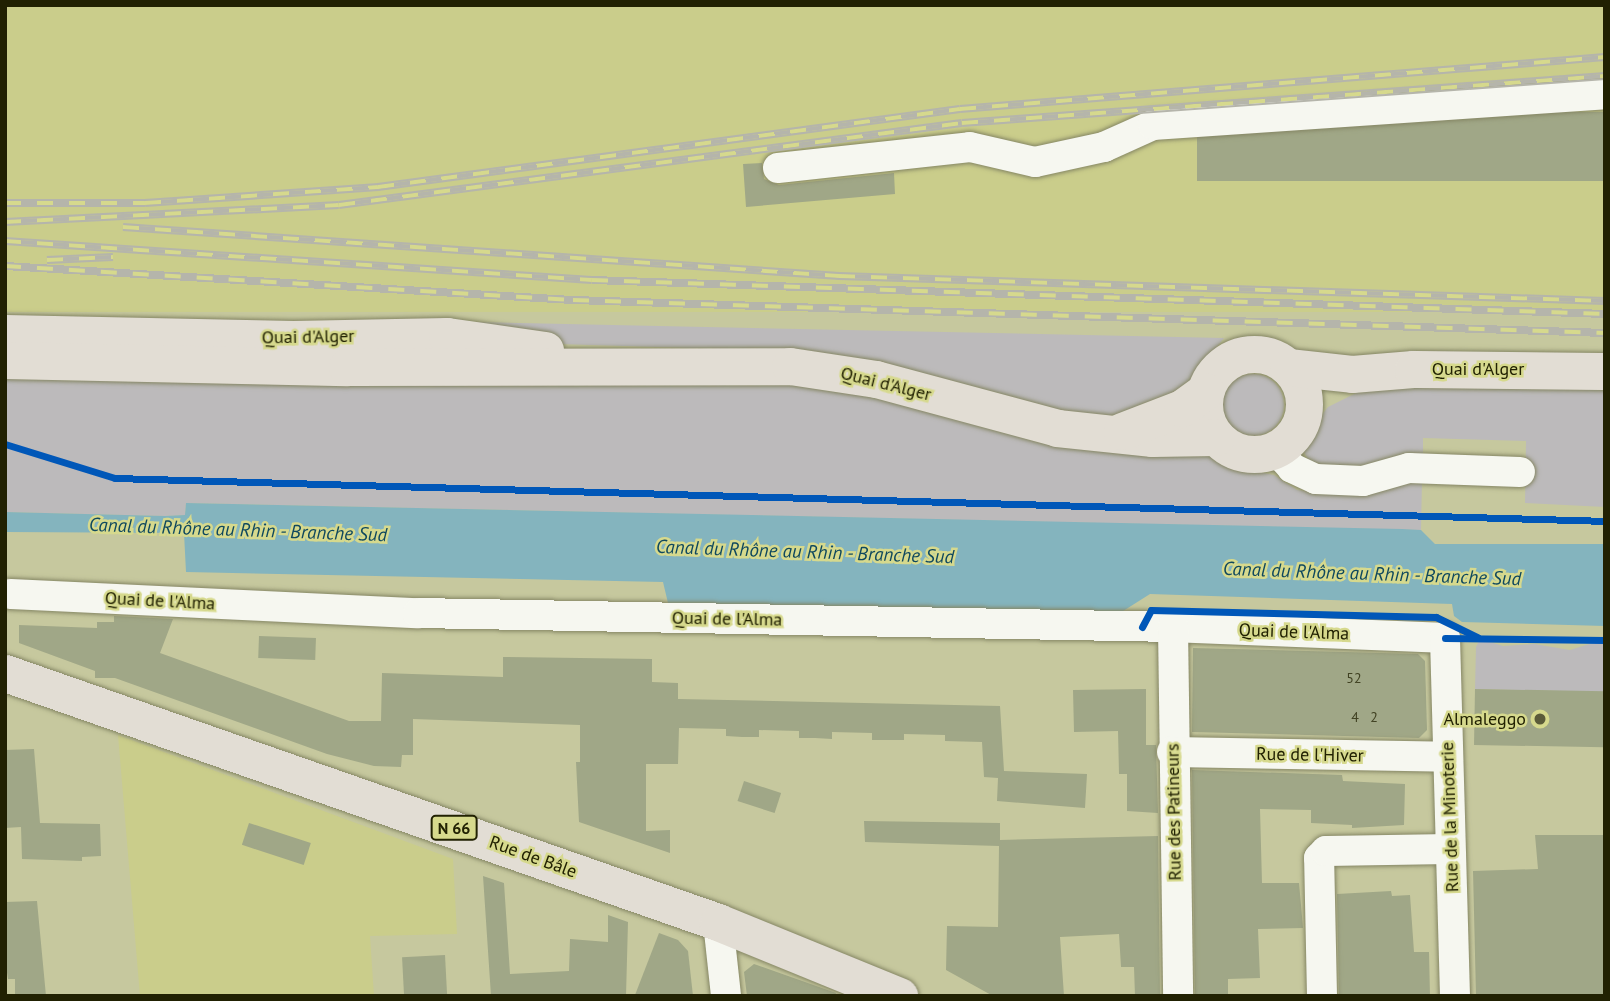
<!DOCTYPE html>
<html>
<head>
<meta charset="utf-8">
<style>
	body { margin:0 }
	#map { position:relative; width:1610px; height:1001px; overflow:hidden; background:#c6c89e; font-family:"PT Sans",sans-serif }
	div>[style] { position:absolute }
	.built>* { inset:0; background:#cacd8b; transform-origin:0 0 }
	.green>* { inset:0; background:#bcbabb }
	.round { border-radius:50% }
	.water>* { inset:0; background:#84b4be }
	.building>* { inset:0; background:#a0a787; transform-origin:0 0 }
	.roads { filter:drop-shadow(0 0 2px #858664) drop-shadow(0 0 2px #858664) }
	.minor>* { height:30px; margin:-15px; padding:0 15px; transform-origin:15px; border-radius:15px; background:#f6f7f0 }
	.major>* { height:37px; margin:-18.5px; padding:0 18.5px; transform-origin:18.5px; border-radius:18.5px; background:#e2ddd4 }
	.major>.ring { margin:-18.5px; padding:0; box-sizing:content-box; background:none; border:37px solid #e2ddd4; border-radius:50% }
	.rail>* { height:8px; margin-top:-4px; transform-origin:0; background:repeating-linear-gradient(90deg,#d6d98d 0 16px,#b5b5ab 0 32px); box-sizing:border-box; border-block:2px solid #b5b5ab }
	.cycleway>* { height:7px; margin:-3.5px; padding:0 3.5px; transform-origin:3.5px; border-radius:3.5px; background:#0057b8 }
	.dots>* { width:19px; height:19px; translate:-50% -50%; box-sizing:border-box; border:4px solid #d6d98d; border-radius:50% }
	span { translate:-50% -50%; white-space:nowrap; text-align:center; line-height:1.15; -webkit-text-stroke:5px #d6d98d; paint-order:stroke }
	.number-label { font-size:14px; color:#414223 }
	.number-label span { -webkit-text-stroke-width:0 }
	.shield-label span { padding:2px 5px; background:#d6d98d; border:2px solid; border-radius:5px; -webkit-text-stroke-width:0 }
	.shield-label { font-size:16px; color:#212102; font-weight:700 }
	.street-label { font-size:18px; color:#212102 }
	.poi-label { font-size:18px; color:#212102 }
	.right { translate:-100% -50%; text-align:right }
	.water-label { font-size:19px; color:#0f485e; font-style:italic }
	.frame { position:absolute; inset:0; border:7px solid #212102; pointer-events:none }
</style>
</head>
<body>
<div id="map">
	<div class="built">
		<i style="left:5px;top:5px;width:1600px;height:307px"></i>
		<i style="clip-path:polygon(118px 735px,453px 859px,457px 934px,370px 936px,374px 996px,140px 996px)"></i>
	</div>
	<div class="green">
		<i style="clip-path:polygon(473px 322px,1224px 338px,1176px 398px,1124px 415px,1092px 417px,793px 351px,557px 344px)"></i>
		<i style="clip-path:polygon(5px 370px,780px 379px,1200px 449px,1239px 468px,1274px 475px,1297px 490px,1343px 494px,1422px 480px,1421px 530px,186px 503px,185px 515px,165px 516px,5px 512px)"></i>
		<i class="round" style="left:1222px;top:374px;width:62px;height:62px"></i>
		<i style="clip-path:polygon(1605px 384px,1605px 507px,1525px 503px,1526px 441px,1423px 438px,1423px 458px,1371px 468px,1330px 469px,1309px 461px,1303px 450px,1310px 430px,1328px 407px,1358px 392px,1386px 386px)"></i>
		<i style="clip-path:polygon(1480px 639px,1503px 646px,1534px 644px,1570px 650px,1599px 641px,1605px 646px,1605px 692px,1475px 689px,1476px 647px)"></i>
	</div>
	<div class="water">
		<i style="clip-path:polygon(186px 503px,1402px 529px,1421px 530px,1435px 544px,1605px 544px,1605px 626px,1462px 622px,1454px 616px,1452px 604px,1150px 594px,1120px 613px,668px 603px,663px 582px,186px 572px,184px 533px,5px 532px,5px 512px,165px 516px,185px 515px)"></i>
	</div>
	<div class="building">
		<i style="left:1605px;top:112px;width:69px;height:408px;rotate:90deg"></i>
		<i style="clip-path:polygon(762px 163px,764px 179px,779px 185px,894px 173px,895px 194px,746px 207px,743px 164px)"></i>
		<i style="clip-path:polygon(114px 616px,173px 619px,160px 653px,349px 721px,381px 721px,382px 673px,503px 677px,503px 657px,652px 659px,652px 682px,678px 683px,678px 699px,1000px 706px,1004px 771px,1087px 774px,1085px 808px,997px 801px,998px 778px,984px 777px,982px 742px,945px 741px,945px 735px,904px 734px,904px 740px,872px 740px,872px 733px,832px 732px,832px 739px,815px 738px,799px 738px,799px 731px,759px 730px,759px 737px,742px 737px,726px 736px,726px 729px,679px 728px,678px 764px,646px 764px,646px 831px,670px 830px,670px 853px,579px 822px,576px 762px,580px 762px,580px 725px,413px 719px,413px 755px,402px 755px,401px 767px,374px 766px,327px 754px,115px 678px,95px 678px,95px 671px,19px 643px,19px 625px,97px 628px,97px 622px,114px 622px)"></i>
		<i style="left:259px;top:636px;width:57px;height:22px;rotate:2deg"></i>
		<i style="clip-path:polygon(1193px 648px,1418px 654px,1425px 661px,1427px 730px,1419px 738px,1192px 732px)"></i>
		<i style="clip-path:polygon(1146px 689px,1146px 745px,1156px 745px,1158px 813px,1127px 811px,1127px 774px,1119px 774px,1118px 731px,1074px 732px,1073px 690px)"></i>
		<i style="left:1475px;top:689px;width:130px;height:56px;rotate:1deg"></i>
		<i style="clip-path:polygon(34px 749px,40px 823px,100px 824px,101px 856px,82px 857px,82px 861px,22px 859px,21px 827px,5px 828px,5px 750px)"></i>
		<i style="clip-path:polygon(1192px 770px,1342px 775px,1343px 781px,1405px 784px,1404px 825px,1352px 828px,1352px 825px,1311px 823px,1311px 810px,1260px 809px,1262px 883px,1299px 883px,1303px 928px,1258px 929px,1260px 978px,1228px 979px,1228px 996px,1195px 996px)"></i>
		<i style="left:744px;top:781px;width:39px;height:21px;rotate:18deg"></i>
		<i style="clip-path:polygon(864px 821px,1000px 823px,1000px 840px,1158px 836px,1160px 996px,1135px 996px,1134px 967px,1121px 967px,1119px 934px,1060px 937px,1064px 996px,993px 996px,946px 970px,947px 926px,998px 927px,999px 846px,865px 842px)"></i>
		<i style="left:249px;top:823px;width:65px;height:23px;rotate:18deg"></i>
		<i style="clip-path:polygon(1535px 835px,1605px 835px,1605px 996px,1476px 996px,1473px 871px,1538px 869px)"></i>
		<i style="clip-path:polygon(483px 876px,504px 883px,510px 974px,569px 971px,570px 939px,608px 942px,608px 915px,628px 922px,626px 996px,491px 996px)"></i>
		<i style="clip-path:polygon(1391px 891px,1392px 896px,1410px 895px,1414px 952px,1429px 952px,1430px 996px,1339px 996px,1337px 894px)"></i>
		<i style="clip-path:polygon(37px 901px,46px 996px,15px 996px,15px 979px,8px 979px,5px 960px,5px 902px)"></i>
		<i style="clip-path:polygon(659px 933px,678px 940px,688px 951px,693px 996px,635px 995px)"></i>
		<i style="left:445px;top:955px;width:41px;height:43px;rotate:87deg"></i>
		<i style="clip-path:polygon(754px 964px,836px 993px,835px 996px,747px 996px,744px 972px)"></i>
	</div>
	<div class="roads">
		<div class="minor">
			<i style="left:778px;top:168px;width:193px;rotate:-6.2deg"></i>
			<i style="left:970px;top:147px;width:67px;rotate:13deg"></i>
			<i style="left:1035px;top:162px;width:71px;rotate:-12.3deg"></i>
			<i style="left:1104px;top:147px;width:54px;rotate:-24.2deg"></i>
			<i style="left:1153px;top:125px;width:453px;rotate:-3.9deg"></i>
			<i style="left:1276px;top:450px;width:24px;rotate:48deg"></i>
			<i style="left:1292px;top:468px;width:26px;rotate:25deg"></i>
			<i style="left:1316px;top:479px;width:47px;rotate:2.4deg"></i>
			<i style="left:1363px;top:481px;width:48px;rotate:-15.8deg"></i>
			<i style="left:1409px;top:468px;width:111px;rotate:2.1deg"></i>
			<i style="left:10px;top:594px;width:408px;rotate:2.7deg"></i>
			<i style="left:418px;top:613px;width:755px;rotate:1.06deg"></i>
			<i style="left:1173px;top:627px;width:272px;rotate:2.3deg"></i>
			<i style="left:1445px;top:638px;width:358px;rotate:88.4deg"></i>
			<i style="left:1173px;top:627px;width:369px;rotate:89.2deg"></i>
			<i style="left:1172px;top:752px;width:276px;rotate:1deg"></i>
			<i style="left:718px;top:922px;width:74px;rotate:83.8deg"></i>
			<i style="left:1322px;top:996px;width:138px;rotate:-91.2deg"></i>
			<i style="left:1319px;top:858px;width:10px;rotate:-45deg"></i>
			<i style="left:1326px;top:851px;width:124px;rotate:-0.9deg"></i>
		</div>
		<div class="major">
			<i style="left:5px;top:333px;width:288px;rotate:1.2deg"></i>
			<i style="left:293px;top:339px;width:154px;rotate:-1.1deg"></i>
			<i style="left:447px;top:336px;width:99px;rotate:8.1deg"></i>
			<i class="ring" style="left:1204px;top:354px;width:63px;height:63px"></i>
			<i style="left:5px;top:360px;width:342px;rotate:1.2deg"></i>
			<i style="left:347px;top:367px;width:443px;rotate:-0.1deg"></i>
			<i style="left:790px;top:366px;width:87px;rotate:8.6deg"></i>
			<i style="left:876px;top:379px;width:188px;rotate:15.1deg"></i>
			<i style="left:1057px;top:428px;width:96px;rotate:6deg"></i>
			<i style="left:1152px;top:438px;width:64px;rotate:-0.9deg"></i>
			<i style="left:1288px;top:367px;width:64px;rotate:6.2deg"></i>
			<i style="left:1352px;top:374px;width:61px;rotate:-4.7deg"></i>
			<i style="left:1413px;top:369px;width:192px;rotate:0.6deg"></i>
			<i style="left:1122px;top:431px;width:64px;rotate:-21deg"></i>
			<i style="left:1182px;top:408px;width:29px;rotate:-36deg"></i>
			<i style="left:5px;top:673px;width:755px;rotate:19.25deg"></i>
			<i style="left:718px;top:922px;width:196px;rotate:22.2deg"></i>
		</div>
	</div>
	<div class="rail">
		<i style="left:5px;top:203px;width:140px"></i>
		<i style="left:145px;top:203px;width:234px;rotate:-3.9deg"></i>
		<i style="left:378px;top:187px;width:587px;rotate:-7.63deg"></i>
		<i style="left:960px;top:109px;width:647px;rotate:-4.61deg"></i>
		<i style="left:5px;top:222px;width:334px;rotate:-2.9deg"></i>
		<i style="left:339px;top:205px;width:628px;rotate:-7.5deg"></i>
		<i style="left:962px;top:123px;width:645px;rotate:-4.18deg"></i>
		<i style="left:123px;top:227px;width:718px;rotate:3.91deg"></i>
		<i style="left:839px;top:276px;width:766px;rotate:1.87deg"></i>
		<i style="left:5px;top:241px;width:588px;rotate:3.8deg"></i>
		<i style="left:592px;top:280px;width:1014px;rotate:1.92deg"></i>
		<i style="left:47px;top:260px;width:66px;rotate:-2.6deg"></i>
		<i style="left:5px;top:266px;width:569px;rotate:3.43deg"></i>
		<i style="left:573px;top:300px;width:1033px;rotate:1.83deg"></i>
	</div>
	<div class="cycleway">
		<i style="left:5px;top:444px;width:115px;rotate:17.2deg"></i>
		<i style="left:115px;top:478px;width:1491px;rotate:1.65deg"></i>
		<i style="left:1142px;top:627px;width:19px;rotate:-62deg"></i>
		<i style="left:1151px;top:610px;width:285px;rotate:1.4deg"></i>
		<i style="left:1436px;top:617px;width:46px;rotate:26deg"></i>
		<i style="left:1445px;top:638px;width:160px;rotate:0.7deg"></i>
	</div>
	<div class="dots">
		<i style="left:1540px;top:719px;background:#5b5b39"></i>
	</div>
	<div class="number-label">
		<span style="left:1354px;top:678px">52</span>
		<span style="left:1355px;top:717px">4</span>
		<span style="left:1374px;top:717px">2</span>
	</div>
	<div class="shield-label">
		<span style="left:454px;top:828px">N 66</span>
	</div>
	<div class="street-label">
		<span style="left:308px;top:337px;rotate:-1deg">Quai d'Alger</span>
		<span style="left:1478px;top:369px">Quai d'Alger</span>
		<span style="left:886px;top:384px;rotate:14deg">Quai d'Alger</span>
		<span style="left:160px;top:601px;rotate:3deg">Quai de l'Alma</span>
		<span style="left:727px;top:619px;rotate:1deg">Quai de l'Alma</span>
		<span style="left:1294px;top:632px;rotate:2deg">Quai de l'Alma</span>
		<span style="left:1310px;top:755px;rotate:1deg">Rue de l'Hiver</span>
		<span style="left:1174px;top:812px;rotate:-91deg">Rue des Patineurs</span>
		<span style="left:1450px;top:817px;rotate:-92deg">Rue de la Minoterie</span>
		<span style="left:533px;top:857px;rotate:20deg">Rue de Bâle</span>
	</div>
	<div class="poi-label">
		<span class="right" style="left:1526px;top:719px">Almaleggo</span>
	</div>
	<div class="water-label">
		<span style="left:238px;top:530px;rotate:2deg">Canal du Rhône au Rhin - Branche Sud</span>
		<span style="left:805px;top:552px;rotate:2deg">Canal du Rhône au Rhin - Branche Sud</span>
		<span style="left:1372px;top:574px;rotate:2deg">Canal du Rhône au Rhin - Branche Sud</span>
	</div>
	<div class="frame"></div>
</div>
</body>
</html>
